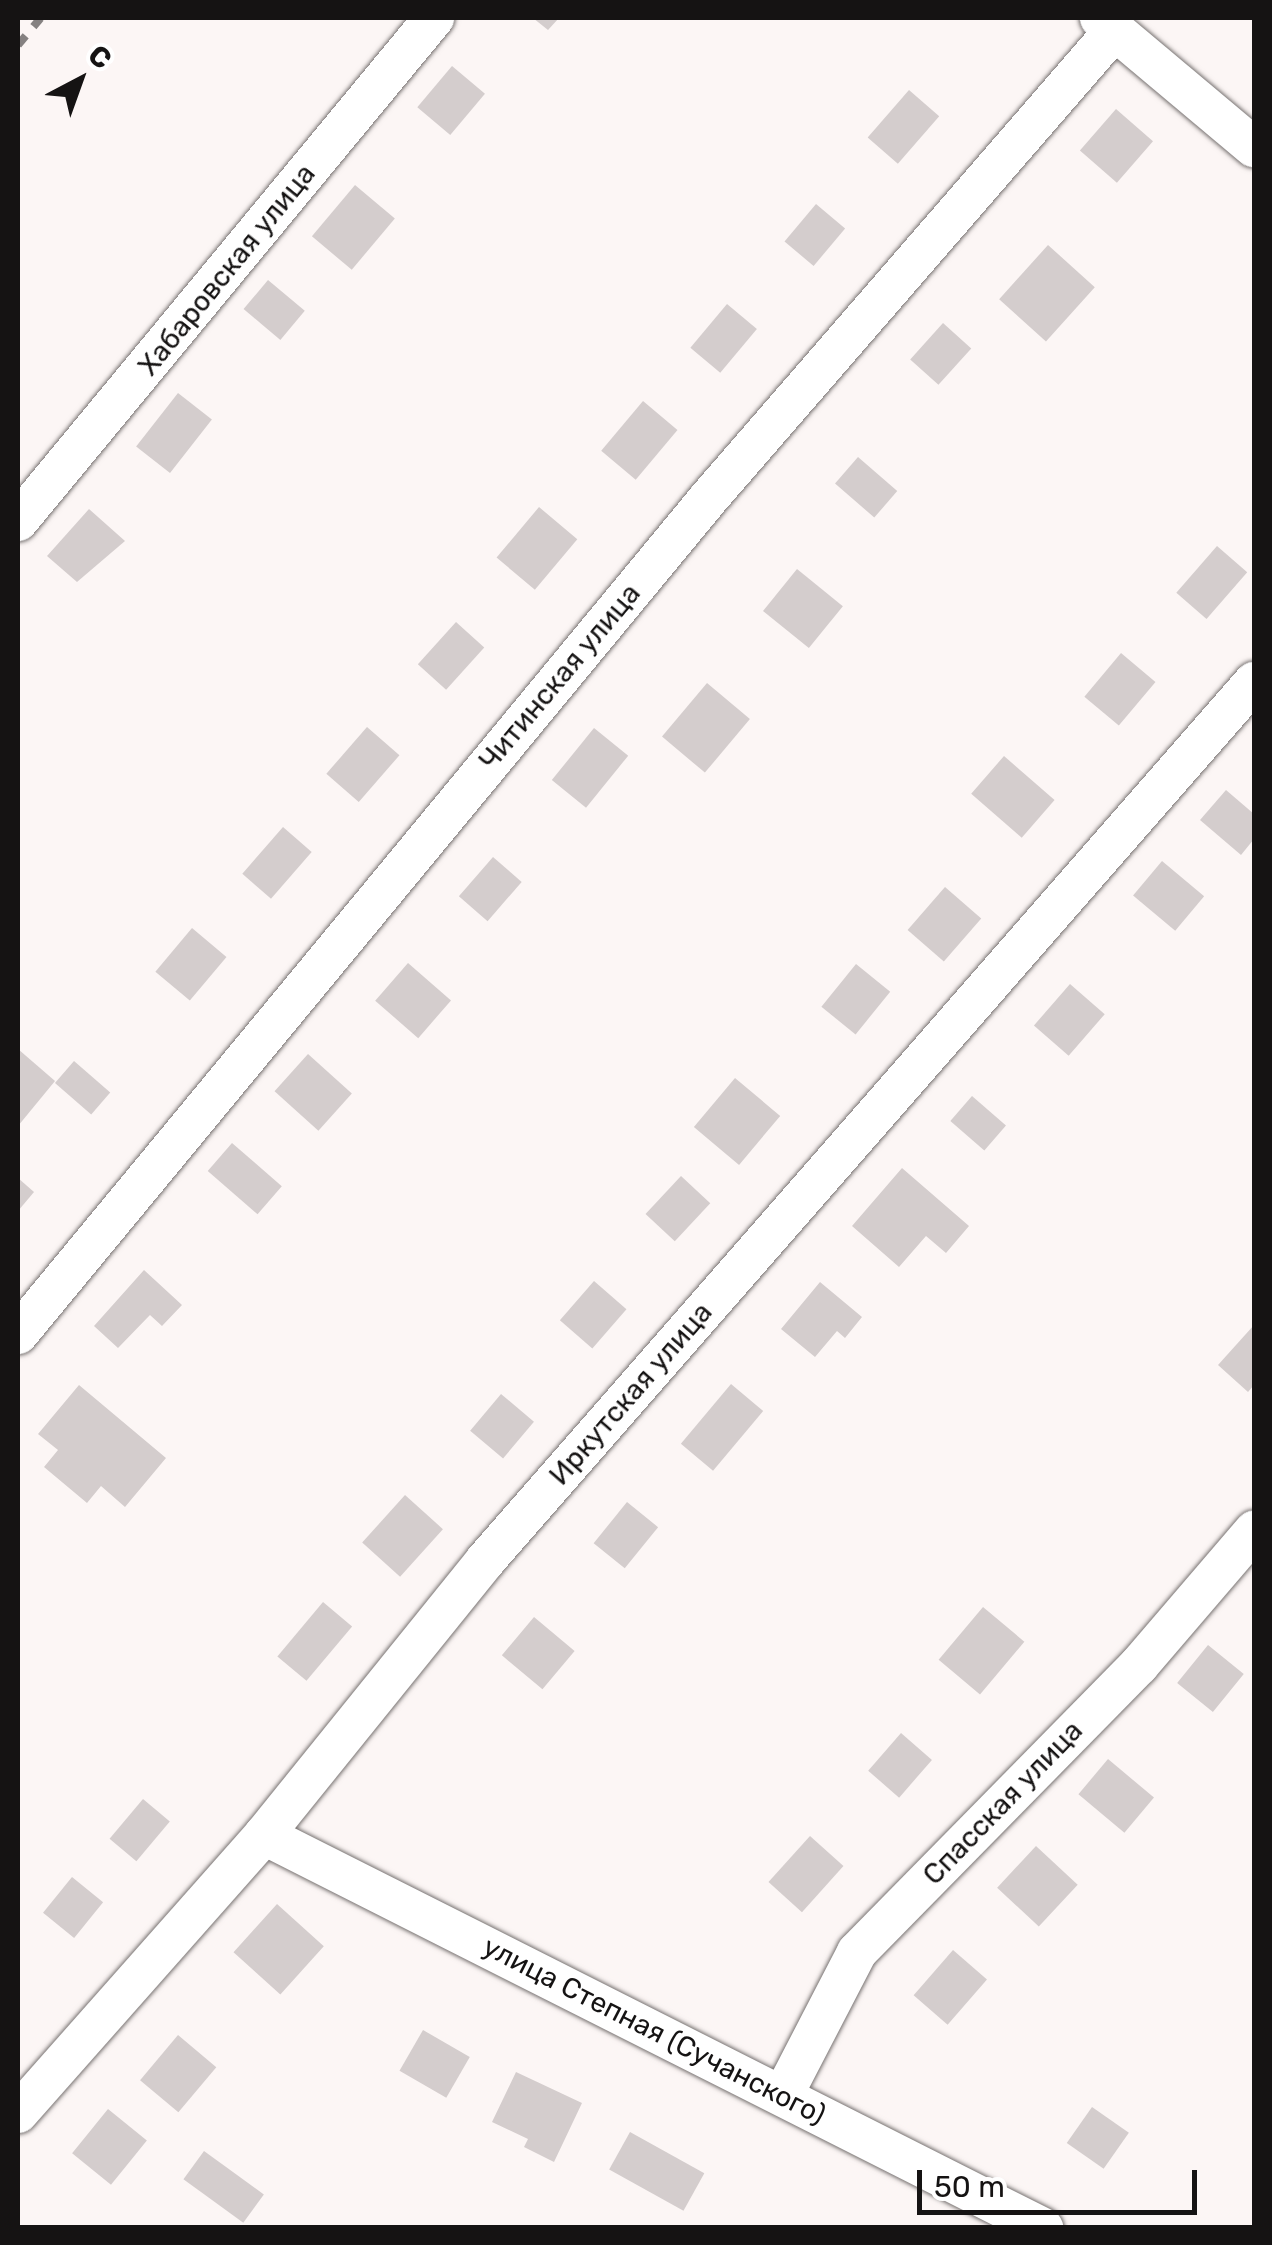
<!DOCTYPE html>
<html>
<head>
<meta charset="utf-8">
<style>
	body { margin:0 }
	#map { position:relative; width:1272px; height:2245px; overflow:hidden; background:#fcf6f5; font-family:Rubik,sans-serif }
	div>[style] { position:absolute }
	.building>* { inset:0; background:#d4cdcd; transform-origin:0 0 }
	.roads { filter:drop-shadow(0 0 2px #777271) drop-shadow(0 0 2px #777271) }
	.street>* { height:40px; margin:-20px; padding:0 20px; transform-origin:20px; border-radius:20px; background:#fff }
	.rail>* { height:8px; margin-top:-4px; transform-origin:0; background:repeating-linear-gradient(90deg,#858181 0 12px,transparent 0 24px) }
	span { translate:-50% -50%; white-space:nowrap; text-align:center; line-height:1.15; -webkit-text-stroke:8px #fff; paint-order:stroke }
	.street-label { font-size:28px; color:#151313 }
	.frame { position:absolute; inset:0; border:20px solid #151313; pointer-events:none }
	.north { position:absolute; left:30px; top:30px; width:100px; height:100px; -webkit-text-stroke:8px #fff; paint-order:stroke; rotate:41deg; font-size:28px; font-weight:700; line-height:40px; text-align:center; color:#151313 }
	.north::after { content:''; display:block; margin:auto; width:35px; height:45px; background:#151313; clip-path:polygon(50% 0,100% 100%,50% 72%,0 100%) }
	.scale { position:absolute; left:917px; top:2170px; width:280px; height:45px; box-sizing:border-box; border:5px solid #151313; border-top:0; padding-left:12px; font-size:30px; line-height:35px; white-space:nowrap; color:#151313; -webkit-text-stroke:8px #fff; paint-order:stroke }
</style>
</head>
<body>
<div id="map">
	<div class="building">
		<i style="clip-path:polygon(533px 18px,559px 18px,548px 30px)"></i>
		<i style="left:452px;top:66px;width:43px;height:54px;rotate:40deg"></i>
		<i style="left:909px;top:90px;width:40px;height:63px;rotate:41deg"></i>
		<i style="left:1116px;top:109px;width:49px;height:55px;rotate:41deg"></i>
		<i style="left:355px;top:185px;width:52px;height:67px;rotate:40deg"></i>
		<i style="left:816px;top:204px;width:38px;height:49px;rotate:40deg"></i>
		<i style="left:1048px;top:245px;width:63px;height:73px;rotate:42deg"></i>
		<i style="left:268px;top:280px;width:48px;height:38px;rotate:40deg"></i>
		<i style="left:727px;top:304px;width:39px;height:57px;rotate:40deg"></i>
		<i style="left:943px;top:323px;width:38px;height:49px;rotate:42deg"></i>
		<i style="left:178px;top:393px;width:43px;height:68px;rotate:38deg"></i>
		<i style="left:643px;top:401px;width:45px;height:65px;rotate:40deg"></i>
		<i style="left:858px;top:457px;width:52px;height:35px;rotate:41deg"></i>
		<i style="left:539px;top:507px;width:50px;height:66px;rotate:40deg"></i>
		<i style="clip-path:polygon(89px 509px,125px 541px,77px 582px,47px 556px)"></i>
		<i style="left:1217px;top:546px;width:40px;height:62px;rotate:41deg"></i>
		<i style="left:797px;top:569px;width:59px;height:54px;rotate:39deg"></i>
		<i style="left:456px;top:622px;width:38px;height:57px;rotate:42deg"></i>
		<i style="left:1121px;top:653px;width:45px;height:57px;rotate:40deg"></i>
		<i style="left:707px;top:683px;width:56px;height:70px;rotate:40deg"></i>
		<i style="left:367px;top:727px;width:43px;height:62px;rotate:41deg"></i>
		<i style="left:594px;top:728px;width:44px;height:67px;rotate:39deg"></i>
		<i style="left:1004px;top:756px;width:67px;height:50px;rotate:41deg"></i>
		<i style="clip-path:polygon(1226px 790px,1254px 814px,1254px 839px,1241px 855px,1200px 820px)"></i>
		<i style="left:283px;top:827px;width:38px;height:62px;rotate:41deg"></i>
		<i style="left:493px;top:857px;width:38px;height:52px;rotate:41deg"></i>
		<i style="left:1162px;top:861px;width:55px;height:45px;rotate:40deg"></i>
		<i style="left:945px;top:887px;width:48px;height:57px;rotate:41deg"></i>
		<i style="left:192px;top:928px;width:45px;height:57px;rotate:40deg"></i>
		<i style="left:408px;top:963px;width:57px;height:50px;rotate:41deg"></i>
		<i style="left:856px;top:964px;width:44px;height:55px;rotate:39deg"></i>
		<i style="left:1070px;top:984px;width:46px;height:55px;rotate:41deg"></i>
		<i style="clip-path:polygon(18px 1049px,55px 1081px,18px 1126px)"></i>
		<i style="left:308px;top:1054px;width:59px;height:50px;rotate:42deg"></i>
		<i style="left:74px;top:1061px;width:48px;height:29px;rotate:41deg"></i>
		<i style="left:735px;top:1078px;width:59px;height:64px;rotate:40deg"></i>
		<i style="left:972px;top:1096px;width:45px;height:33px;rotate:41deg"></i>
		<i style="left:232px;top:1143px;width:66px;height:37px;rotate:41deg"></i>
		<i style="clip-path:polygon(902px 1168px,969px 1226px,946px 1253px,926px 1236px,899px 1267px,852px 1226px)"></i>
		<i style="left:681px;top:1176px;width:40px;height:52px;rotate:43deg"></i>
		<i style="clip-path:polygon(18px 1178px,34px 1192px,18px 1211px)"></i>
		<i style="clip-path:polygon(144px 1270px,182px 1305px,162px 1326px,150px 1315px,118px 1348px,94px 1326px)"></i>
		<i style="left:594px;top:1281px;width:43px;height:52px;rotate:41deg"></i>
		<i style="clip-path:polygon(820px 1282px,862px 1317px,845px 1338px,837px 1331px,815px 1357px,781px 1329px)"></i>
		<i style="clip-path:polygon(1254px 1325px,1254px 1385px,1248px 1392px,1218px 1365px)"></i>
		<i style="left:731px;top:1384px;width:42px;height:78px;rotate:40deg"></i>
		<i style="clip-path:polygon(79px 1385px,166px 1458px,125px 1507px,101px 1486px,87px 1503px,44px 1467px,58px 1450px,38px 1434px)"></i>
		<i style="left:501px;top:1394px;width:43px;height:48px;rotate:40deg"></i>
		<i style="left:405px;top:1495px;width:51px;height:64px;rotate:42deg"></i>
		<i style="left:627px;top:1502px;width:40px;height:53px;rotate:39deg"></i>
		<i style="left:323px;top:1602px;width:38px;height:71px;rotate:40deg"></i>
		<i style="left:983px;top:1607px;width:54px;height:69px;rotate:40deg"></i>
		<i style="left:534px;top:1617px;width:53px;height:50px;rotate:40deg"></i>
		<i style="left:1208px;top:1645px;width:46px;height:49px;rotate:39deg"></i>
		<i style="left:901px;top:1733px;width:41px;height:50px;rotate:41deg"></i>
		<i style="left:1108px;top:1759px;width:60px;height:46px;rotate:40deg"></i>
		<i style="left:143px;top:1799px;width:35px;height:52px;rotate:40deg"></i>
		<i style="left:810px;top:1836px;width:45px;height:62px;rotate:42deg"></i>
		<i style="left:1036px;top:1846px;width:57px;height:57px;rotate:43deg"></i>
		<i style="left:72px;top:1877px;width:40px;height:46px;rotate:39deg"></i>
		<i style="left:277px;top:1904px;width:63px;height:65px;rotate:42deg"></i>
		<i style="left:953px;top:1950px;width:45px;height:60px;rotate:41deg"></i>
		<i style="left:423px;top:2030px;width:54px;height:47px;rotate:30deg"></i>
		<i style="left:178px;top:2035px;width:50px;height:59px;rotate:40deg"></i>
		<i style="clip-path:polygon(516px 2072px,582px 2103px,554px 2162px,524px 2147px,528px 2139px,492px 2122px)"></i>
		<i style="left:1092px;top:2107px;width:45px;height:44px;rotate:35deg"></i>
		<i style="left:108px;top:2109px;width:50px;height:57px;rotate:39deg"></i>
		<i style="left:630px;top:2132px;width:85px;height:43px;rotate:29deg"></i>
		<i style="left:204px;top:2151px;width:74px;height:35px;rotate:36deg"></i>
	</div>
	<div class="roads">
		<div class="street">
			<i style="left:1100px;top:18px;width:201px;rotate:40deg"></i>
			<i style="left:18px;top:521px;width:653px;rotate:-50.41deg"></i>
			<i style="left:18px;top:1334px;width:1083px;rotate:-50.43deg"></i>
			<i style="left:708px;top:499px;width:620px;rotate:-49.06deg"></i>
			<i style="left:264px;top:1835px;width:873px;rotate:26.77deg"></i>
			<i style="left:783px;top:2095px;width:161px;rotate:-62.6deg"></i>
			<i style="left:857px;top:1952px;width:402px;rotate:-45.5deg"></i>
			<i style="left:1139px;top:1665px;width:177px;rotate:-49.4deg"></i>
			<i style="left:18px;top:2113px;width:371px;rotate:-48.5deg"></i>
			<i style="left:264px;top:1835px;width:352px;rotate:-51.1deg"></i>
			<i style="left:485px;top:1561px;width:1168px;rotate:-48.82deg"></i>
		</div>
	</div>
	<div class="rail">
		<i style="left:18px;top:45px;width:35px;rotate:-50deg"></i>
	</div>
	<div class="street-label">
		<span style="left:227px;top:270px;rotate:-51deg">Хабаровская улица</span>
		<span style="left:560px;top:677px;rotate:-50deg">Читинская улица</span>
		<span style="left:631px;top:1394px;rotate:-49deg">Иркутская улица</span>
		<span style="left:1003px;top:1803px;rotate:-46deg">Спасская улица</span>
		<span style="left:654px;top:2031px;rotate:27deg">улица Степная (Сучанского)</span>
	</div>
	<div class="frame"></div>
	<div class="north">С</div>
	<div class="scale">50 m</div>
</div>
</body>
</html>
